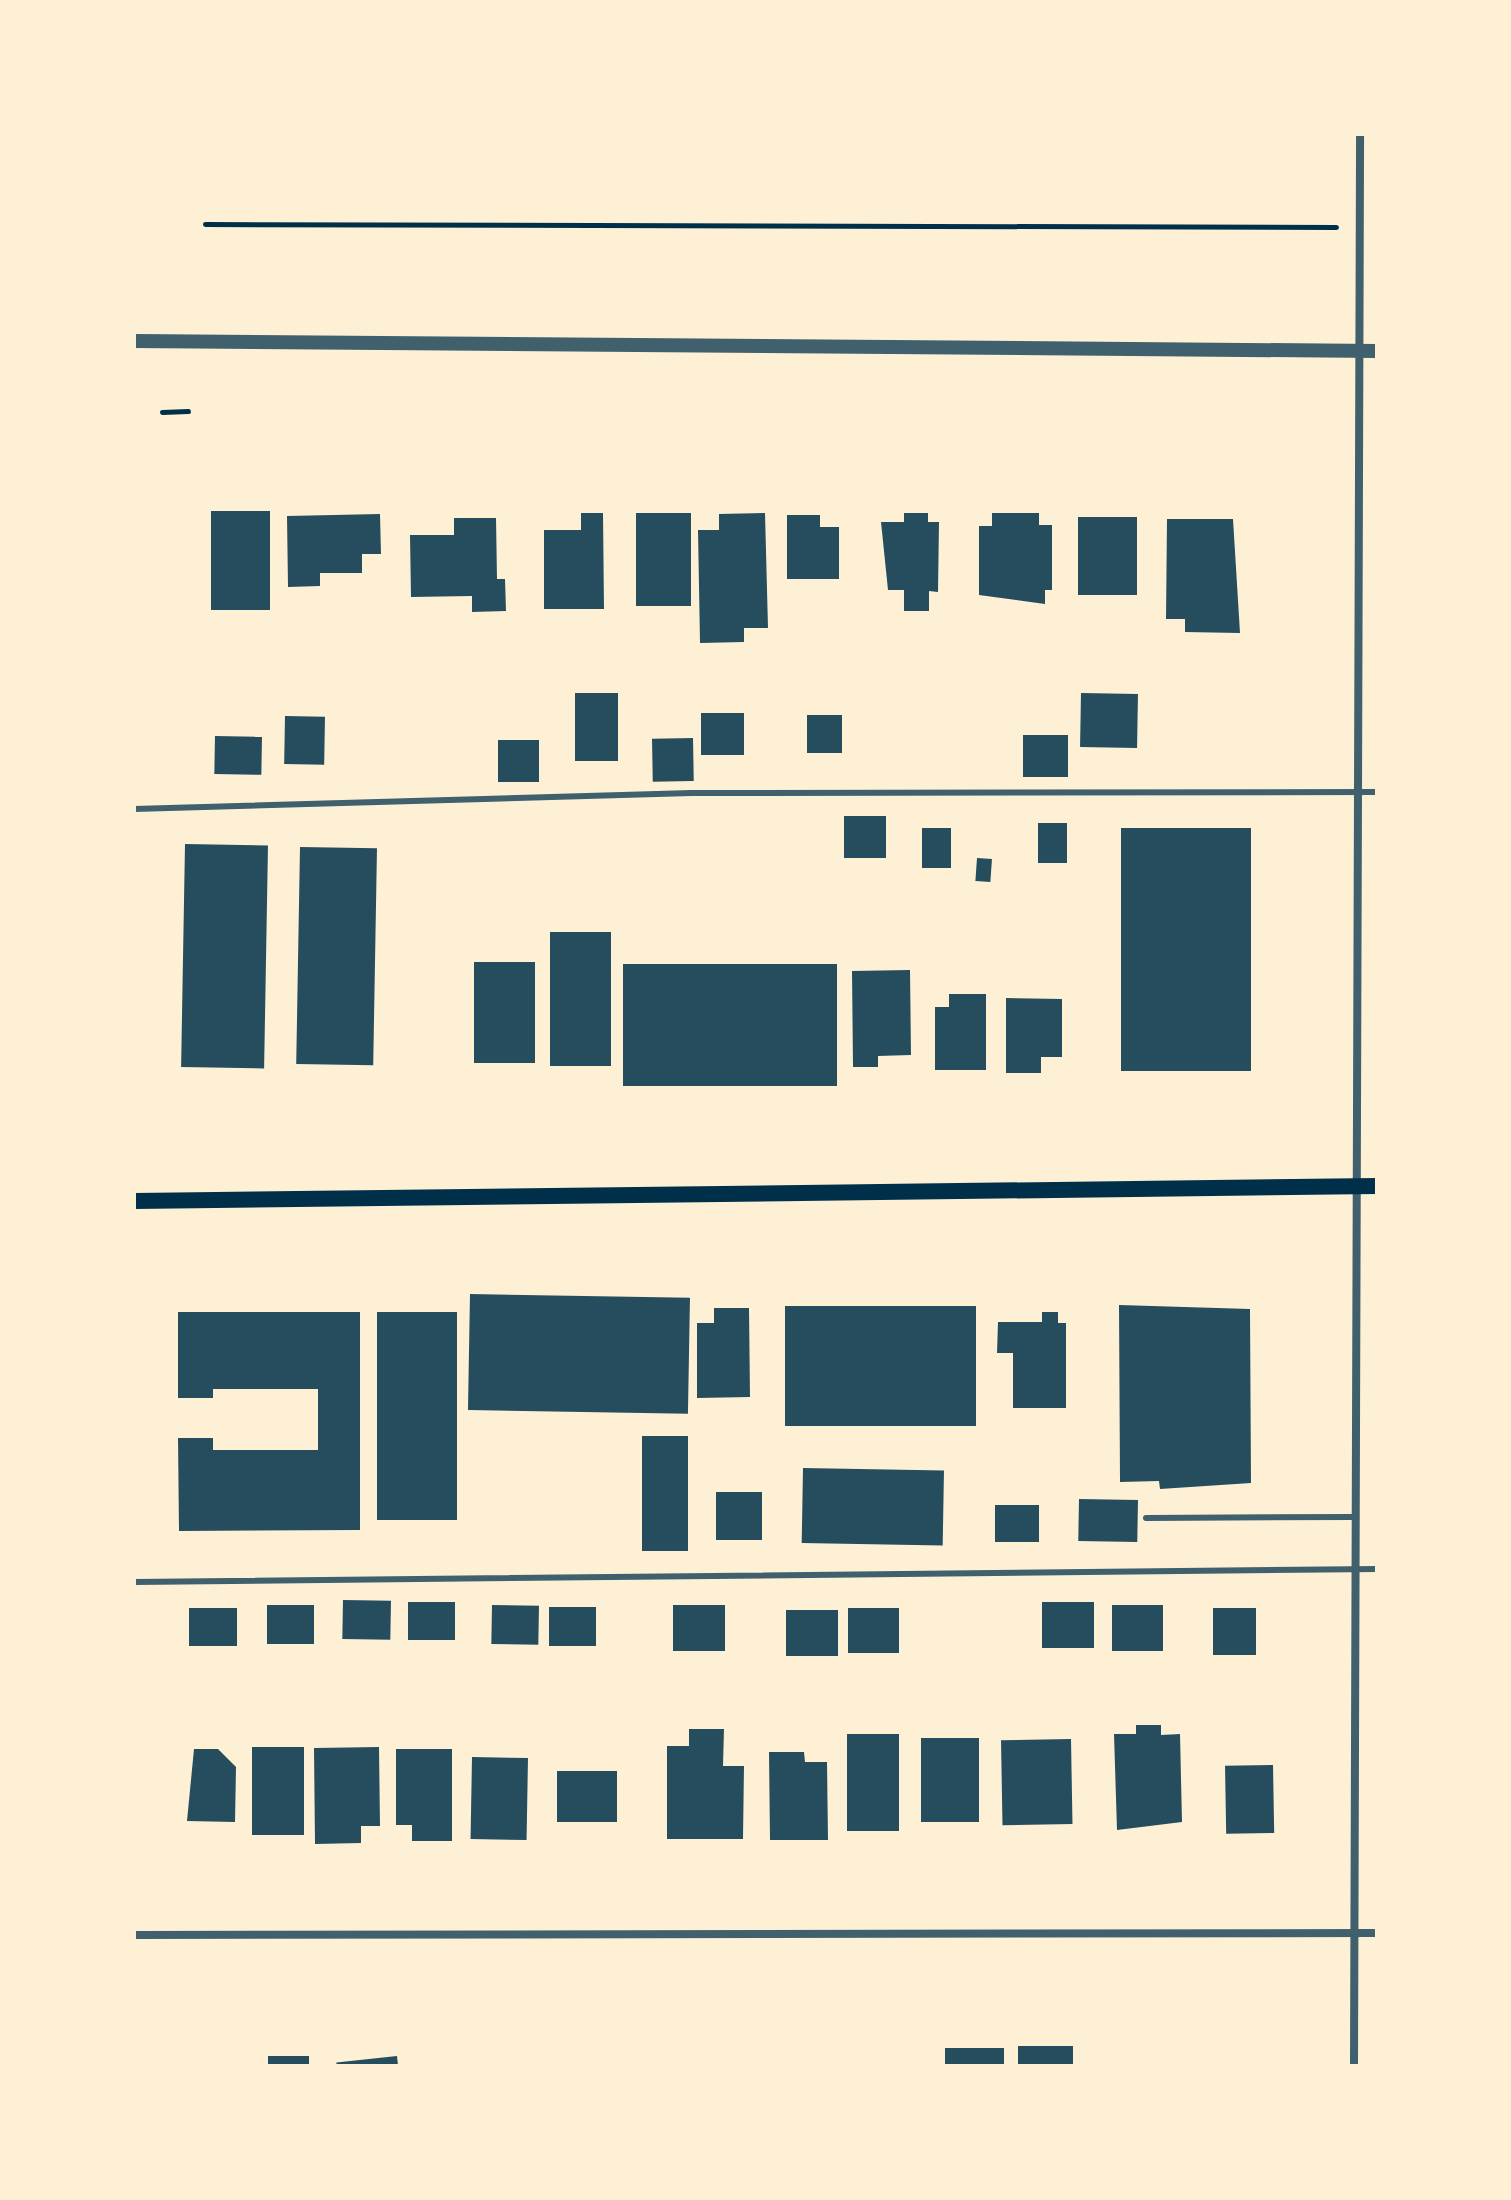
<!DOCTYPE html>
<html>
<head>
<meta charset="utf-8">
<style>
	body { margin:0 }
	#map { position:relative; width:1511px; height:2200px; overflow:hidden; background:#fdf0d5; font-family:Inter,sans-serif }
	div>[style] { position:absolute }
	.building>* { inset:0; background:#264d5e; transform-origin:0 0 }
	.path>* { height:5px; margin:-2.5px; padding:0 2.5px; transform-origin:2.5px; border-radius:2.5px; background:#003049 }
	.service>* { height:6px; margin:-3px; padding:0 3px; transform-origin:3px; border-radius:3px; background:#3f606c }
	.minor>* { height:8px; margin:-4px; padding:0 4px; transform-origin:4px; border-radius:4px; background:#3f606c }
	.tertiary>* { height:14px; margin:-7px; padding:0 7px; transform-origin:7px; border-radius:7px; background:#3f606c }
	.secondary>* { height:16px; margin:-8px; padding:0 8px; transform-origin:8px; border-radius:8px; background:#003049 }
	span { translate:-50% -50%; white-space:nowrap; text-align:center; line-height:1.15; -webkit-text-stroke:6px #fdf0d5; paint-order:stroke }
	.frame { position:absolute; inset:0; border:136px solid #fdf0d5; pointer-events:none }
</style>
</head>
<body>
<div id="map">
	<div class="building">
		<i style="left:211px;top:511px;width:59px;height:99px"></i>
		<i style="clip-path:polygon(581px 513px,603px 513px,604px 609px,544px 609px,544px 530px,581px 530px)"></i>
		<i style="left:636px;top:513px;width:55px;height:93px"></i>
		<i style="clip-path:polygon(765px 513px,768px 628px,744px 628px,744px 642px,700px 643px,698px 530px,719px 530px,719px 514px)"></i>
		<i style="clip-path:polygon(904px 513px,928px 513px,928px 522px,939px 522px,938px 592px,929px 591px,929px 611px,904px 611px,904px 590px,888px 590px,881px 522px,904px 522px)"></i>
		<i style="clip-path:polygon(992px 513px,1039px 513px,1039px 525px,1052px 525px,1052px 590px,1045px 590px,1045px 604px,979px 595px,979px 526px,992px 526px)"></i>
		<i style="clip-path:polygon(380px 514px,381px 554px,362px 554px,362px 573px,320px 573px,320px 586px,288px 587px,287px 516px)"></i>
		<i style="clip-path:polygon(787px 515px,820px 515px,820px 527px,839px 527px,839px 579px,787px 579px)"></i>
		<i style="left:1078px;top:517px;width:59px;height:78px"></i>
		<i style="clip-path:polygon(454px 518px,496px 518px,497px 579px,505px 579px,506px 611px,472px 612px,472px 596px,411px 597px,410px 535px,454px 535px)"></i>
		<i style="clip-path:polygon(1167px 519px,1233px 519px,1240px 633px,1185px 632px,1185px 619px,1166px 619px)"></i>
		<i style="left:618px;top:693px;width:68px;height:43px;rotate:90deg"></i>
		<i style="left:1081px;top:693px;width:57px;height:54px;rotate:1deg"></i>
		<i style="left:701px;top:713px;width:43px;height:42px"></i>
		<i style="left:807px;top:715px;width:35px;height:38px"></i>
		<i style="left:285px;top:716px;width:40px;height:48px;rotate:1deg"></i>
		<i style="left:1023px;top:735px;width:45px;height:42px"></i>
		<i style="left:215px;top:736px;width:47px;height:38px;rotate:1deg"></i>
		<i style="left:693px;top:738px;width:43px;height:41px;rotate:89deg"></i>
		<i style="left:498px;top:740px;width:41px;height:42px"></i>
		<i style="left:886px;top:816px;width:42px;height:42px;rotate:90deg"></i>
		<i style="left:1067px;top:823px;width:40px;height:29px;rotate:90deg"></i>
		<i style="left:922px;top:828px;width:29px;height:40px"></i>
		<i style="left:1121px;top:828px;width:130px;height:243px"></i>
		<i style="left:185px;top:844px;width:83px;height:223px;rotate:1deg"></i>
		<i style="left:300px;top:847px;width:77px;height:217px;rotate:1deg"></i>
		<i style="left:977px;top:858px;width:15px;height:23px;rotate:4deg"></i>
		<i style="left:550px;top:932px;width:61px;height:134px"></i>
		<i style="left:474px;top:962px;width:61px;height:101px"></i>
		<i style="left:837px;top:964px;width:122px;height:214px;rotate:90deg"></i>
		<i style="clip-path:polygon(910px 970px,911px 1055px,878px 1056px,878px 1067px,853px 1067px,852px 971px)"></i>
		<i style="clip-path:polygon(949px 994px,986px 994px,986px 1070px,935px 1070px,935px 1007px,949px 1007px)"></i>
		<i style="clip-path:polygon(1006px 998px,1062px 999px,1062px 1057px,1041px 1057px,1041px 1073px,1006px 1073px)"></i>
		<i style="left:470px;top:1294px;width:220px;height:116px;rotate:1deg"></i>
		<i style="clip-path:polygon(1119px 1305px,1250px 1309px,1251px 1483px,1160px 1489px,1159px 1481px,1120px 1482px)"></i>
		<i style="left:976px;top:1306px;width:120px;height:191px;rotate:90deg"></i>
		<i style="clip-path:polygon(714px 1308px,749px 1308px,750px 1397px,697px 1398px,697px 1323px,714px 1323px)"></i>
		<i style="clip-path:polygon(178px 1312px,360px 1312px,360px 1530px,179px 1531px,178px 1438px,213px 1438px,213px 1450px,318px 1450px,318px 1389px,213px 1389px,213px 1398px,178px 1398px)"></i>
		<i style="left:377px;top:1312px;width:80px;height:208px"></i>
		<i style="clip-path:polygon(1042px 1312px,1058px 1312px,1058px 1323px,1066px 1323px,1066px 1408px,1013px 1408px,1013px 1353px,997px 1353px,998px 1322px,1042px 1322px)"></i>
		<i style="left:642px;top:1436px;width:46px;height:115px"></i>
		<i style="left:803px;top:1468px;width:141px;height:75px;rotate:1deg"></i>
		<i style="left:716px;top:1492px;width:46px;height:48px"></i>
		<i style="left:1079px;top:1499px;width:59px;height:42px;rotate:1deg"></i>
		<i style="left:995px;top:1505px;width:44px;height:37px"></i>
		<i style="left:343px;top:1600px;width:48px;height:39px;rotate:1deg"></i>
		<i style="left:408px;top:1602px;width:47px;height:38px"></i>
		<i style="left:1042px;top:1602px;width:52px;height:46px"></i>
		<i style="left:267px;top:1605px;width:47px;height:39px"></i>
		<i style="left:492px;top:1605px;width:47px;height:39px;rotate:1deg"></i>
		<i style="left:673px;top:1605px;width:52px;height:46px"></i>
		<i style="left:1112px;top:1605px;width:51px;height:46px"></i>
		<i style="left:549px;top:1607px;width:47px;height:39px"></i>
		<i style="left:189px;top:1608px;width:48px;height:38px"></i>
		<i style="left:848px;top:1608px;width:51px;height:45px"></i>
		<i style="left:1213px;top:1608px;width:43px;height:47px"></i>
		<i style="left:786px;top:1610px;width:52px;height:46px"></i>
		<i style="clip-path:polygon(1136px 1725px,1161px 1725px,1161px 1735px,1180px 1734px,1182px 1822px,1117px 1830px,1114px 1734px,1136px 1734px)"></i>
		<i style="clip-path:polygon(689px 1729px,724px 1729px,723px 1766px,744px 1766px,743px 1839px,667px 1839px,667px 1746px,689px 1746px)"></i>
		<i style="left:847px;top:1734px;width:52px;height:97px"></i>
		<i style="left:921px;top:1738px;width:58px;height:84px"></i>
		<i style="left:1071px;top:1739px;width:85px;height:70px;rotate:89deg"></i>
		<i style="left:252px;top:1747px;width:52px;height:88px"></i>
		<i style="clip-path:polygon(379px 1747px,380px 1826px,361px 1826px,361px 1843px,315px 1844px,314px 1748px)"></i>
		<i style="clip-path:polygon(194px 1749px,218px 1749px,236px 1767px,235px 1822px,187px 1821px)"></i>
		<i style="clip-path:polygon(396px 1749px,452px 1749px,452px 1841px,412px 1841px,412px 1825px,396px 1825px)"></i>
		<i style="clip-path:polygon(769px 1752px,804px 1752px,805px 1762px,827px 1762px,828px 1840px,770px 1840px)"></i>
		<i style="left:472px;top:1757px;width:56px;height:82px;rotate:1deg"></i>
		<i style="left:1273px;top:1765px;width:68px;height:48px;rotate:89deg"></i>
		<i style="left:557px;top:1771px;width:60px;height:51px"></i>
		<i style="left:1018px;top:2046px;width:55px;height:20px"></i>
		<i style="left:945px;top:2048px;width:59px;height:18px"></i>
		<i style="left:268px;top:2056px;width:41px;height:10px"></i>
		<i style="left:397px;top:2056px;width:10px;height:61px;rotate:84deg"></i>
	</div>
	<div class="path">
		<i style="left:205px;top:224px;width:1131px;rotate:0.15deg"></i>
		<i style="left:162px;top:412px;width:26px;rotate:-2deg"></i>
	</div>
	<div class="service">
		<i style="left:134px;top:809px;width:558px;rotate:-1.64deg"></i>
		<i style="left:692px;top:793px;width:685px;rotate:-0.08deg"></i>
		<i style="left:1146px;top:1518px;width:208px;rotate:-0.3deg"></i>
		<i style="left:134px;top:1582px;width:1243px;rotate:-0.6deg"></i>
	</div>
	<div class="minor">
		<i style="left:134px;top:1935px;width:1243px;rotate:-0.09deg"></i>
		<i style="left:1354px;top:2066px;width:1932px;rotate:-89.82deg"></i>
	</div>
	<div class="tertiary">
		<i style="left:134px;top:341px;width:1243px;rotate:0.46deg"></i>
	</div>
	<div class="secondary">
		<i style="left:134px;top:1201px;width:1243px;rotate:-0.69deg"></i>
	</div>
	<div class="frame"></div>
</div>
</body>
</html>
